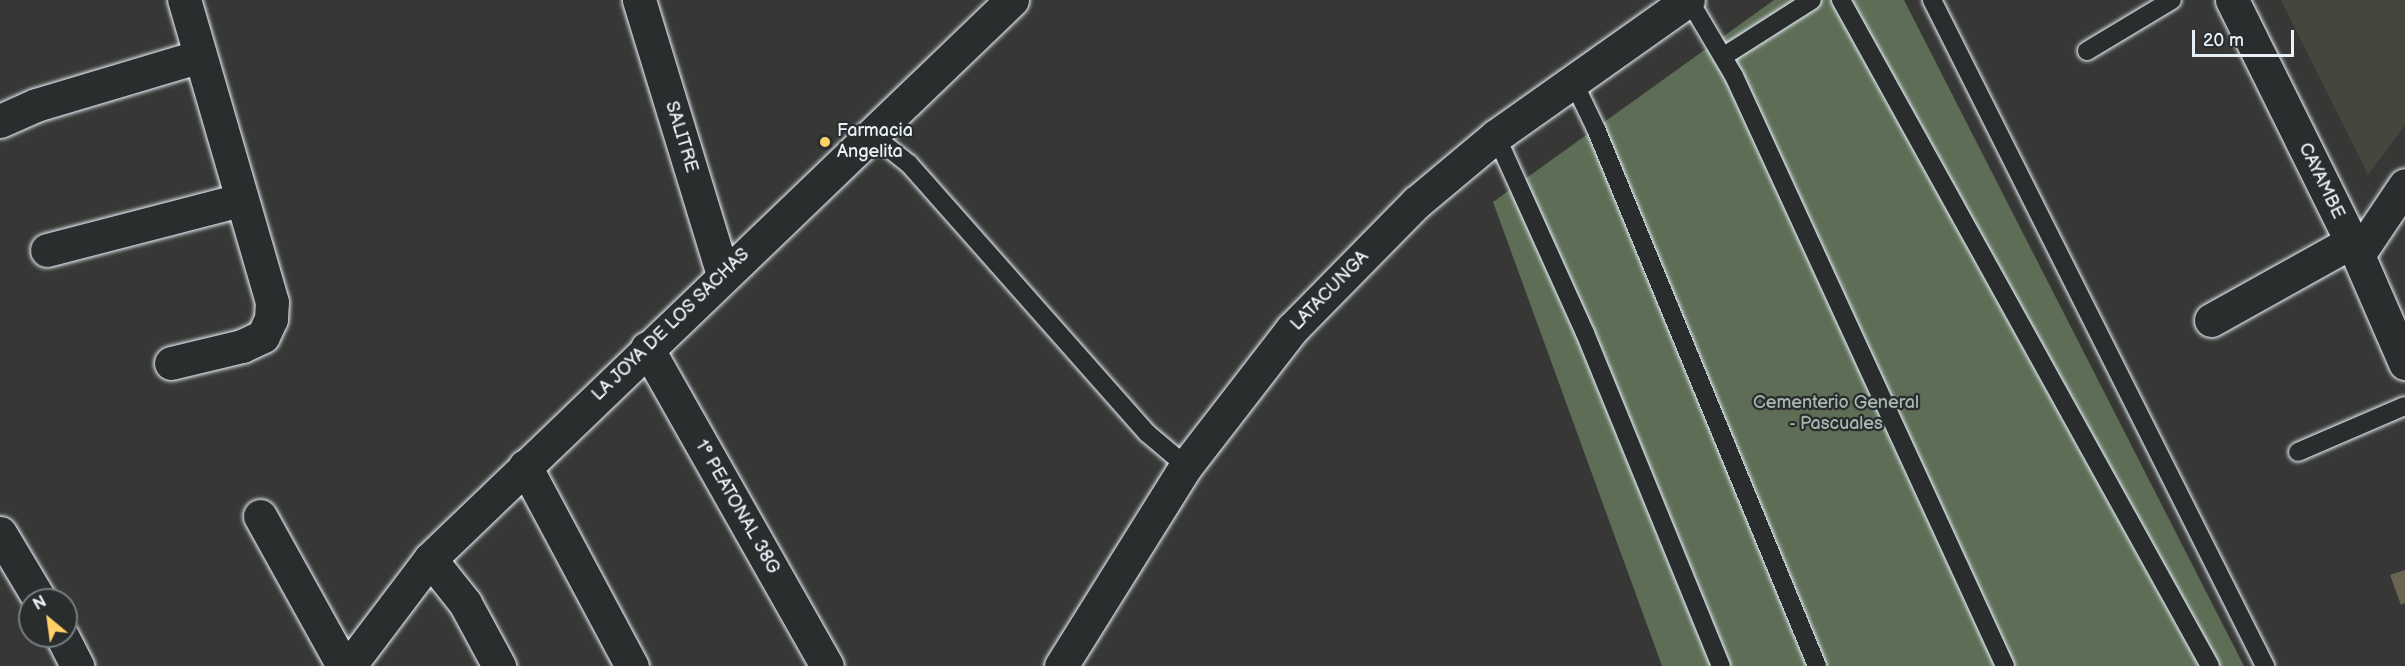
<!DOCTYPE html>
<html>
<head>
<meta charset="utf-8">
<style>
	body { margin:0 }
	#map { position:relative; width:2405px; height:666px; overflow:hidden; background:#373835; font-family:"Balsamiq Sans",sans-serif }
	div>[style] { position:absolute }
	.built>* { inset:0; background:#46453e }
	.green>* { inset:0; background:#5d6d56 }
	.building>* { inset:0; background:#6a6352 }
	.roads { filter:drop-shadow(0 0 2px #e8f1f8) drop-shadow(0 0 2px #e8f1f8) }
	.lane>* { height:18px; margin:-9px; padding:0 9px; transform-origin:9px; border-radius:9px; background:#2a2d2e }
	.street>* { height:33px; margin:-16.5px; padding:0 16.5px; transform-origin:16.5px; border-radius:16.5px; background:#2a2d2e }
	.secondary>* { height:33px; margin:-16.5px; padding:0 16.5px; transform-origin:16.5px; border-radius:16.5px; background:#2a2d2e }
	.dots>* { width:16px; height:16px; translate:-50% -50%; box-sizing:border-box; border:3px solid #2a2d2e; border-radius:50% }
	span { translate:-50% -50%; white-space:nowrap; text-align:center; line-height:1.15; -webkit-text-stroke:4.5px #2a2d2e; paint-order:stroke }
	.poi-label { font-size:18px; color:#e8f1f8 }
	.left { translate:0 -50%; text-align:left }
	.street-label { font-size:18px; color:#e8f1f8 }
	.park-label { font-size:18px; color:#a9b6af }
	.north { position:absolute; left:18px; top:588px; width:60px; height:60px; box-sizing:border-box; background:#2a2d2e; border:2px solid #767b7f; border-radius:50%; rotate:331deg; font-size:16px; font-weight:700; line-height:24px; text-align:center; color:#e8f1f8 }
	.north::after { content:''; display:block; margin:auto; width:21px; height:27px; background:#ffd166; clip-path:polygon(50% 0,100% 100%,50% 72%,0 100%) }
	.scale { position:absolute; left:2192px; top:30px; width:102px; height:27px; box-sizing:border-box; border:3px solid #e8f1f8; border-top:0; padding-left:8px; font-size:18px; line-height:21px; white-space:nowrap; color:#e8f1f8; -webkit-text-stroke:4px #2a2d2e; paint-order:stroke }
</style>
</head>
<body>
<div id="map">
	<div class="built">
		<i style="clip-path:polygon(2281px 0,2405px 0,2405px 125px,2368px 175px)"></i>
	</div>
	<div class="green">
		<i style="clip-path:polygon(1774px 0,1904px 0,2244px 666px,1662px 666px,1493px 202px)"></i>
	</div>
	<div class="building">
		<i style="clip-path:polygon(2405px 570px,2405px 603px,2401px 605px,2390px 575px)"></i>
	</div>
	<div class="roads">
		<div class="lane">
			<i style="left:1689px;top:0;width:88px;rotate:59.4deg"></i>
			<i style="left:1734px;top:76px;width:649px;rotate:65.33deg"></i>
			<i style="left:1841px;top:0;width:761px;rotate:61.01deg"></i>
			<i style="left:1932px;top:0;width:745px;rotate:63.43deg"></i>
			<i style="left:2087px;top:51px;width:99px;rotate:-31deg"></i>
			<i style="left:1724px;top:56px;width:104px;rotate:-32.5deg"></i>
			<i style="left:1573px;top:81px;width:53px;rotate:64.4deg"></i>
			<i style="left:1596px;top:129px;width:581px;rotate:67.63deg"></i>
			<i style="left:871px;top:134px;width:48px;rotate:38.3deg"></i>
			<i style="left:909px;top:164px;width:359px;rotate:48.5deg"></i>
			<i style="left:1147px;top:433px;width:51px;rotate:40.2deg"></i>
			<i style="left:1496px;top:136px;width:216px;rotate:65.7deg"></i>
			<i style="left:1585px;top:333px;width:360px;rotate:67.8deg"></i>
			<i style="left:2298px;top:452px;width:116px;rotate:-23.3deg"></i>
		</div>
		<div class="street">
			<i style="left:0;top:121px;width:39px;rotate:-24deg"></i>
			<i style="left:36px;top:105px;width:171px;rotate:-16.6deg"></i>
			<i style="left:47px;top:250px;width:200px;rotate:-14.5deg"></i>
			<i style="left:2358px;top:255px;width:84px;rotate:-56.1deg"></i>
			<i style="left:2211px;top:320px;width:160px;rotate:-29.1deg"></i>
			<i style="left:647px;top:348px;width:365px;rotate:60.5deg"></i>
			<i style="left:171px;top:363px;width:73px;rotate:-13.5deg"></i>
			<i style="left:242px;top:346px;width:23px;rotate:-25deg"></i>
			<i style="left:263px;top:336px;width:19px;rotate:-65deg"></i>
			<i style="left:271px;top:319px;width:17px;rotate:-87deg"></i>
			<i style="left:272px;top:302px;width:315px;rotate:-106.2deg"></i>
			<i style="left:525px;top:466px;width:227px;rotate:61.9deg"></i>
			<i style="left:260px;top:516px;width:171px;rotate:61deg"></i>
			<i style="left:0;top:533px;width:78px;rotate:59.2deg"></i>
			<i style="left:430px;top:559px;width:56px;rotate:51.5deg"></i>
			<i style="left:465px;top:603px;width:72px;rotate:61.6deg"></i>
			<i style="left:62px;top:636px;width:34px;rotate:63deg"></i>
		</div>
		<div class="secondary">
			<i style="left:639px;top:0;width:287px;rotate:73deg"></i>
			<i style="left:2232px;top:0;width:284px;rotate:63.7deg"></i>
			<i style="left:2358px;top:255px;width:118px;rotate:66.5deg"></i>
			<i style="left:349px;top:666px;width:134px;rotate:-52.9deg"></i>
			<i style="left:430px;top:559px;width:807px;rotate:-43.85deg"></i>
			<i style="left:1061px;top:666px;width:236px;rotate:-58deg"></i>
			<i style="left:1186px;top:466px;width:173px;rotate:-52.3deg"></i>
			<i style="left:1292px;top:329px;width:178px;rotate:-45.5deg"></i>
			<i style="left:1417px;top:202px;width:103px;rotate:-39.9deg"></i>
			<i style="left:1496px;top:136px;width:235px;rotate:-35.3deg"></i>
		</div>
	</div>
	<div class="dots">
		<i style="left:825px;top:142px;background:#ffd166"></i>
	</div>
	<div class="poi-label">
		<span class="left" style="left:837px;top:142px">Farmacia<br>Angelita</span>
	</div>
	<div class="street-label">
		<span style="left:681px;top:137px;rotate:73deg">SALITRE</span>
		<span style="left:2321px;top:181px;rotate:64deg">CAYAMBE</span>
		<span style="left:1330px;top:291px;rotate:-46deg">LATACUNGA</span>
		<span style="left:671px;top:325px;rotate:-44deg">LA JOYA DE LOS SACHAS</span>
		<span style="left:737px;top:507px;rotate:60deg">1° PEATONAL 38G</span>
	</div>
	<div class="park-label">
		<span style="left:1836px;top:414px">Cementerio General<br>- Pascuales</span>
	</div>
	<div class="north">N</div>
	<div class="scale">20 m</div>
</div>
</body>
</html>
